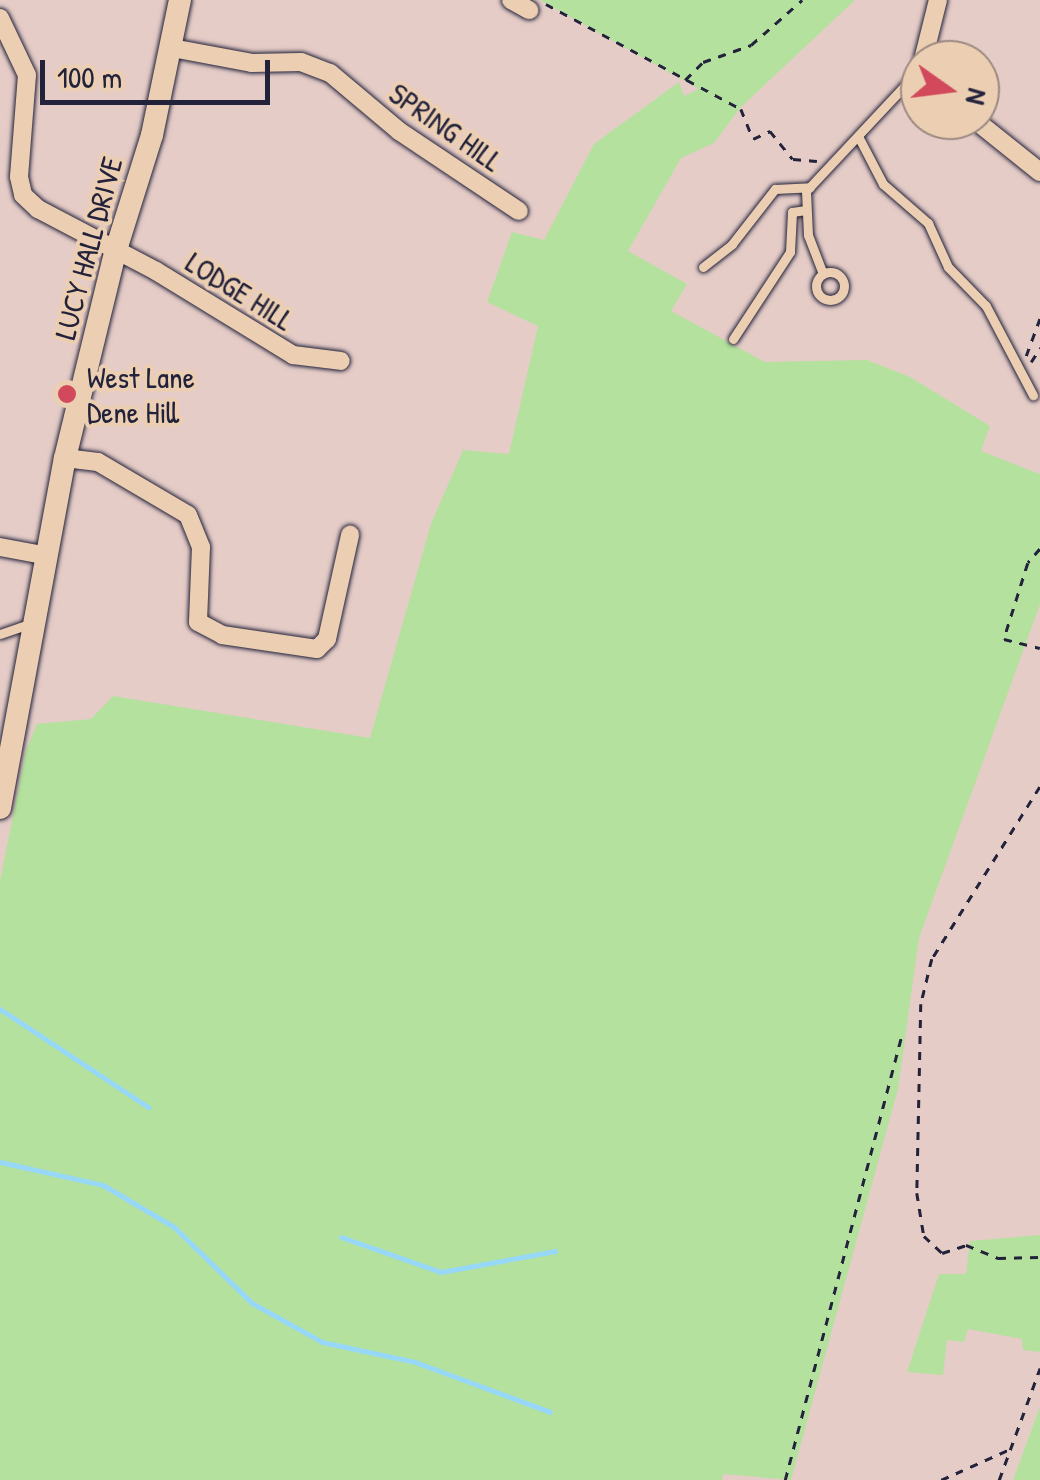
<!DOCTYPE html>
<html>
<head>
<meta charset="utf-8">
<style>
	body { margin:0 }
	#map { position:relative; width:1040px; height:1480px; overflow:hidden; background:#e5ccc7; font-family:"Patrick Hand",sans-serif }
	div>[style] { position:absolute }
	.green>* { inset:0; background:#b4e19e }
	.stream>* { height:5px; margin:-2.5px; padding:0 2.5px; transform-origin:2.5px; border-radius:2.5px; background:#97d8f9 }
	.path>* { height:2.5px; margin-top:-1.25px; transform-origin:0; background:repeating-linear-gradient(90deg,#22223b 0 8px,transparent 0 16px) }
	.roads { filter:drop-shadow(0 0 2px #22223b) drop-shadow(0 0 2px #22223b) }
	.service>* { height:9px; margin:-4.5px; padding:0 4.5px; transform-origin:4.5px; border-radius:4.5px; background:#ecceb2 }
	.service>.ring { margin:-4.5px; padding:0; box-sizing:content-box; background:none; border:9px solid #ecceb2; border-radius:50% }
	.minor>* { height:18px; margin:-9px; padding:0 9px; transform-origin:9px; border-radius:9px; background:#ecceb2 }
	.tertiary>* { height:22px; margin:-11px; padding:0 11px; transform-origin:11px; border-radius:11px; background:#ecceb2 }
	.dots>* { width:28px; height:28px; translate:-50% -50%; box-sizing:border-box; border:5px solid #ecceb2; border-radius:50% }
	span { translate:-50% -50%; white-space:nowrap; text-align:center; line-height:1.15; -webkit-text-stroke:8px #ecceb2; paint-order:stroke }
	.street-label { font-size:30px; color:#22223b }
	.poi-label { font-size:30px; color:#22223b }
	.left { translate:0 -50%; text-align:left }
	.north { position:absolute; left:900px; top:40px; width:100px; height:100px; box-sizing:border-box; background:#ecceb2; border:2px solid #9b8982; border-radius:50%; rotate:104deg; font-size:28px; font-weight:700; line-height:40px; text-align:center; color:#22223b }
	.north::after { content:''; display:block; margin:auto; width:35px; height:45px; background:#d1495b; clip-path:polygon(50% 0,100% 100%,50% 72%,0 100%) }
	.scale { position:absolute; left:40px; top:60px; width:230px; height:45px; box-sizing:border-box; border:5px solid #22223b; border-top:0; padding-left:12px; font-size:30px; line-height:35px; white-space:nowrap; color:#22223b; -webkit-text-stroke:8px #ecceb2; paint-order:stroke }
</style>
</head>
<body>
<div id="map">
	<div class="green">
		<i style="clip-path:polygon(540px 0,855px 0,740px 108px,714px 143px,681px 158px,628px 251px,687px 284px,671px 311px,765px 362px,867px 360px,910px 377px,990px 426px,981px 451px,1040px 474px,1040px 604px,919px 938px,898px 1089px,791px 1480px,723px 1474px,722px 1480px,0 1480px,0 881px,26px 750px,37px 724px,91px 719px,113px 696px,370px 738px,431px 524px,463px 450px,509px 454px,538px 326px,487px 302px,512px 232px,544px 240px,594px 144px,679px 82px,684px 96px,699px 89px)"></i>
		<i style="clip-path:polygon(1040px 1235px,1040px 1352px,1023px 1350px,1022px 1339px,968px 1329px,964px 1342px,947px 1340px,943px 1375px,907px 1372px,939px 1274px,966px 1274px,970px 1241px)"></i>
		<i style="clip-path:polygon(1040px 1407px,1040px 1480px,1013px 1480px)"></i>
	</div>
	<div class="stream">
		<i style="left:0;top:1009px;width:178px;rotate:33.5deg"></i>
		<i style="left:0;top:1162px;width:106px;rotate:12.6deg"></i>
		<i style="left:103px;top:1185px;width:82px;rotate:30.6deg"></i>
		<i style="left:174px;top:1227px;width:109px;rotate:44.3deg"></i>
		<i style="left:252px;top:1303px;width:80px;rotate:29.1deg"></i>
		<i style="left:322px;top:1342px;width:95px;rotate:12.1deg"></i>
		<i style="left:415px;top:1362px;width:144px;rotate:20.3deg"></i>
		<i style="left:341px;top:1237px;width:106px;rotate:19.3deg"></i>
		<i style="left:441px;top:1272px;width:116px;rotate:-10.4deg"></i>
	</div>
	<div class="path">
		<i style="left:546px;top:4px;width:221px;rotate:28.3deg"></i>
		<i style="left:741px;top:109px;width:32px;rotate:68deg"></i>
		<i style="left:753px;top:139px;width:19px;rotate:-25deg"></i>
		<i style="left:770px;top:131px;width:36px;rotate:51deg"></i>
		<i style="left:793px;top:159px;width:24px;rotate:5deg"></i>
		<i style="left:685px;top:80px;width:25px;rotate:-45deg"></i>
		<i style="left:703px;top:62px;width:51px;rotate:-19.5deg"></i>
		<i style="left:751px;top:45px;width:68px;rotate:-41.4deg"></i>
		<i style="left:1026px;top:356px;width:40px;rotate:-69.8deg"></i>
		<i style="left:1031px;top:362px;width:17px;rotate:-57deg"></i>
		<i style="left:1040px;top:549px;width:18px;rotate:131deg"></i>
		<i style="left:1028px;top:563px;width:80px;rotate:107.5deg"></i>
		<i style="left:1004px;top:639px;width:37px;rotate:14deg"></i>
		<i style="left:1040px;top:787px;width:203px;rotate:122.1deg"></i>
		<i style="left:932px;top:959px;width:46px;rotate:103.7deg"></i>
		<i style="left:921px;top:1004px;width:189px;rotate:91.2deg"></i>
		<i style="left:917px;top:1193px;width:44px;rotate:80.8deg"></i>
		<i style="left:924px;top:1236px;width:25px;rotate:43deg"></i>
		<i style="left:942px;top:1253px;width:25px;rotate:-18deg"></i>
		<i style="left:966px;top:1245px;width:35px;rotate:22deg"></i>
		<i style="left:998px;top:1258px;width:42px;rotate:-1.4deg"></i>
		<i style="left:785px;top:1480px;width:460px;rotate:-75.3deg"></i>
		<i style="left:941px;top:1480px;width:73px;rotate:-24.1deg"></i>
		<i style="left:999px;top:1480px;width:119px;rotate:-69.9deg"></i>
	</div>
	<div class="roads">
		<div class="service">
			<i style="left:858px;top:136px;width:54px;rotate:62.5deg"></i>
			<i style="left:883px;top:184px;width:60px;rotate:40.9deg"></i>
			<i style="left:928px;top:223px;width:48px;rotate:65.6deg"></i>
			<i style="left:948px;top:267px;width:54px;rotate:45.7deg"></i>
			<i style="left:986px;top:306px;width:101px;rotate:62.2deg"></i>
			<i style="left:703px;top:267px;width:37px;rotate:-38deg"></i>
			<i style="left:732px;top:244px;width:70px;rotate:-52deg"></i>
			<i style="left:775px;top:189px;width:35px;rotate:-3deg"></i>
			<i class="ring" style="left:816px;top:272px;width:19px;height:19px"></i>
			<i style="left:823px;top:274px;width:42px;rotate:-111deg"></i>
			<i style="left:808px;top:235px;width:44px;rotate:-92.6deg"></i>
			<i style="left:806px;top:191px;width:167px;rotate:-46.9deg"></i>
			<i style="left:733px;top:339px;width:104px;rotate:-56.8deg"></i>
			<i style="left:790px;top:252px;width:40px;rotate:-87.1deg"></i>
			<i style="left:792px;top:212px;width:14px;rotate:-8deg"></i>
			<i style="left:0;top:634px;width:37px;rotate:-19deg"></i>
		</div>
		<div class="minor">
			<i style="left:511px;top:0;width:21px;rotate:29deg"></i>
			<i style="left:0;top:18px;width:63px;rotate:64.7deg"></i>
			<i style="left:27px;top:75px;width:102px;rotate:94.5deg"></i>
			<i style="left:19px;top:177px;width:18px;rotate:77deg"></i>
			<i style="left:23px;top:195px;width:21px;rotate:43deg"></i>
			<i style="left:38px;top:209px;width:133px;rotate:27.7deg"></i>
			<i style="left:156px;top:271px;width:161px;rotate:31.5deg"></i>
			<i style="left:293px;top:355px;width:48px;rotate:7.1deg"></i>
			<i style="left:172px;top:48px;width:81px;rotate:10.6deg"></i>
			<i style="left:252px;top:63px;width:49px;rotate:-1.2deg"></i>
			<i style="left:301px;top:62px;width:31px;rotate:21deg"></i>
			<i style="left:330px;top:73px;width:90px;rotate:40deg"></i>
			<i style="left:399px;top:131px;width:144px;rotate:33.7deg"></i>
			<i style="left:923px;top:60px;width:62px;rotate:-76deg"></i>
			<i style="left:975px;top:120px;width:83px;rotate:38.7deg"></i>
			<i style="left:65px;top:458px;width:33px;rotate:7deg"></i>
			<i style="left:98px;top:462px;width:104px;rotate:30.5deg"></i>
			<i style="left:188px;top:515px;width:35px;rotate:68deg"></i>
			<i style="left:201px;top:547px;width:75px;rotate:92.3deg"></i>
			<i style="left:198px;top:622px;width:27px;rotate:28deg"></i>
			<i style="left:222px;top:635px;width:96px;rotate:8.4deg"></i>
			<i style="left:317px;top:649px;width:14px;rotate:-45deg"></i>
			<i style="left:327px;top:639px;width:107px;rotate:-77.5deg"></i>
			<i style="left:0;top:547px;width:49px;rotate:10.6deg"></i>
		</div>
		<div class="tertiary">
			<i style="left:0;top:808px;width:356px;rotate:-79.5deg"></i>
			<i style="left:65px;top:458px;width:211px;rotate:-76.3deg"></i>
			<i style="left:115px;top:253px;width:124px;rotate:-72.6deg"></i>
			<i style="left:152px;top:135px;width:138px;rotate:-78.3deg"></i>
		</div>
	</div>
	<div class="dots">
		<i style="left:67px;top:394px;background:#d1495b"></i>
	</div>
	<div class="street-label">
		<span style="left:446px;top:127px;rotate:35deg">SPRING HILL</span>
		<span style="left:88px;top:248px;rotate:-75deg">LUCY HALL DRIVE</span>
		<span style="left:240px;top:291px;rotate:32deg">LODGE HILL</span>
	</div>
	<div class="poi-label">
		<span class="left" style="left:87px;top:394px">West Lane<br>Dene Hill</span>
	</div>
	<div class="north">N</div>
	<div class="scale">100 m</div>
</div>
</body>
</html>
